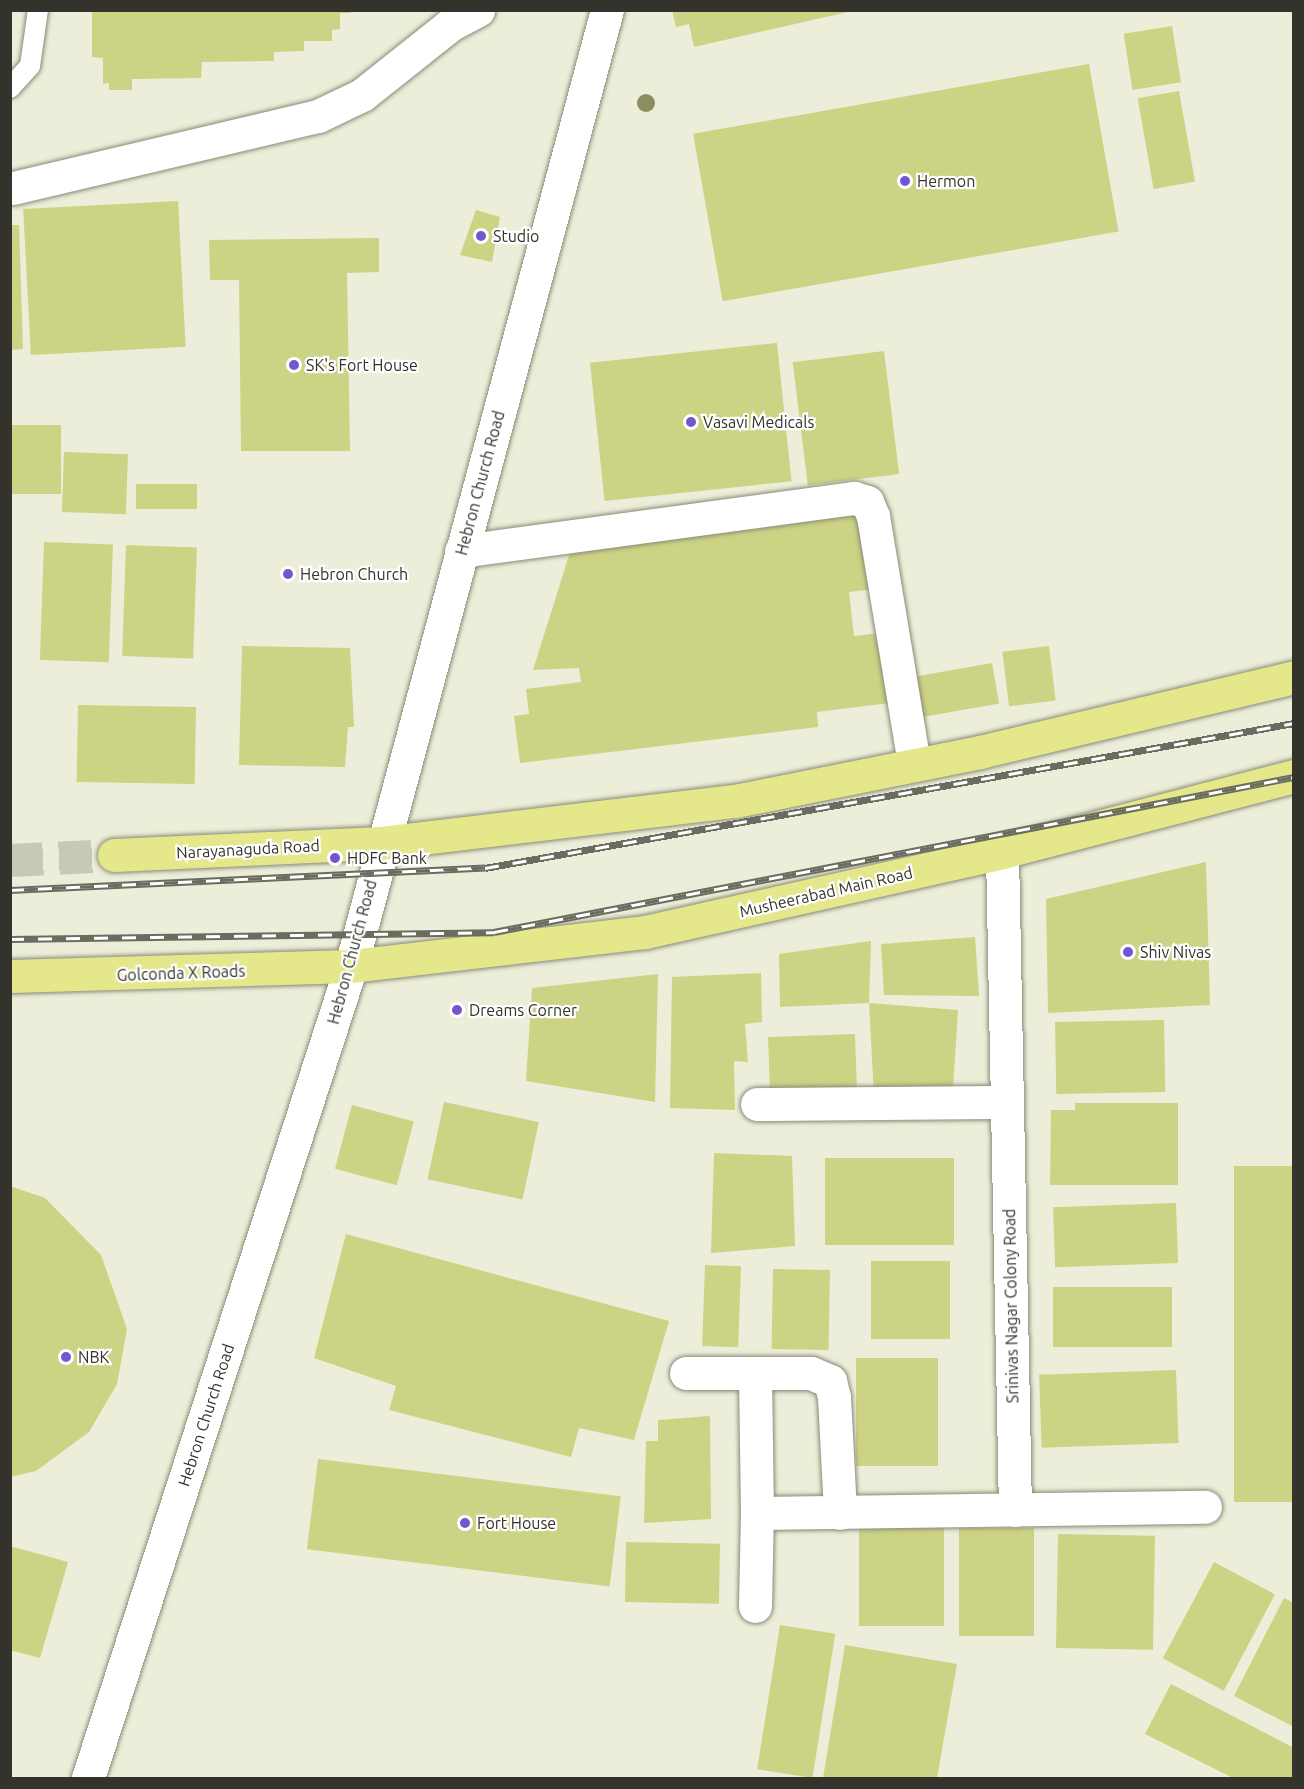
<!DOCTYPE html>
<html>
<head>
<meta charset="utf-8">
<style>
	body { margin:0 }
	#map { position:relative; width:1304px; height:1789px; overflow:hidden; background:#eceed9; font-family:Ubuntu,sans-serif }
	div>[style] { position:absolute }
	.building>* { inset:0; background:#ccd384; transform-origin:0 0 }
	.primary-tunnel>* { height:33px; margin-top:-16.5px; transform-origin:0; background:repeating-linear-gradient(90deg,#c7c9b6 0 33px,transparent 0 49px) }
	.roads { filter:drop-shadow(0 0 2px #898b78) drop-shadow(0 0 2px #898b78) }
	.lane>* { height:20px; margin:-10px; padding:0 10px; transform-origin:10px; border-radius:10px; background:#fff }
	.street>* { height:33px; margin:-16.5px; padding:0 16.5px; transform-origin:16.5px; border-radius:16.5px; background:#fff }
	.primary>* { height:33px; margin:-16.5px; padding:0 16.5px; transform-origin:16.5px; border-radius:16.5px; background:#e4e88b }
	.rail>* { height:7px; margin-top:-3.5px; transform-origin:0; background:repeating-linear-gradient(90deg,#fff 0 14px,#6b6c60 0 28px); box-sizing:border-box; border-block:2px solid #6b6c60 }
	.trees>* { width:18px; height:18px; margin:-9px; border-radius:50%; background:#8c8e62 }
	.dots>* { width:16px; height:16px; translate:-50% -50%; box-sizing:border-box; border:3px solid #fff; border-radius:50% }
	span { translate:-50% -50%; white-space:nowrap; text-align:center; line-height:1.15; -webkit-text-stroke:4.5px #fff; paint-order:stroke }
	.poi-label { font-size:16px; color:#33332b }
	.left { translate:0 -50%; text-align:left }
	.street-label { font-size:16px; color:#33332b }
	.frame { position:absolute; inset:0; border:12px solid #33332b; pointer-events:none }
</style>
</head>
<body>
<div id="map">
	<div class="building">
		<i style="clip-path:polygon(92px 10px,351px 10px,351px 13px,340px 13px,340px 29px,332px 30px,332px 41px,304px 41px,304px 51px,274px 52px,274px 61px,202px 62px,201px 78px,132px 79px,132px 90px,109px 90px,109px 83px,103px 84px,103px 58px,92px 57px)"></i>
		<i style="clip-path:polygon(672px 10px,852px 10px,852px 11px,694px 47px,689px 24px,676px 27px)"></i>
		<i style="left:1172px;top:26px;width:57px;height:49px;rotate:81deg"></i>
		<i style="left:1089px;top:64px;width:170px;height:402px;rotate:80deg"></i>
		<i style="left:1179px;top:91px;width:92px;height:42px;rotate:80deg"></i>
		<i style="left:178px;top:201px;width:146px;height:155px;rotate:87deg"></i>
		<i style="clip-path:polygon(476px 210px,500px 217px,492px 262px,460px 255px)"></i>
		<i style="clip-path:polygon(10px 225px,19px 225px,23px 349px,10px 350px)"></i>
		<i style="clip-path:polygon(379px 238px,379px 272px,347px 273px,350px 451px,241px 451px,239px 280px,210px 280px,209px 240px)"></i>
		<i style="left:777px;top:343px;width:139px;height:188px;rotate:84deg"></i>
		<i style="left:884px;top:351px;width:124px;height:92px;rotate:83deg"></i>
		<i style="left:10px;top:425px;width:51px;height:69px"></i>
		<i style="left:64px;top:452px;width:64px;height:60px;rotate:2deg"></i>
		<i style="left:136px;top:484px;width:61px;height:25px"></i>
		<i style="clip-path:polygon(864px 508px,874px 589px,849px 592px,854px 636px,881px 633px,890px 703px,817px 712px,818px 727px,520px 763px,514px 716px,529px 714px,526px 689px,581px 682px,579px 668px,533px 670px,570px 552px)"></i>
		<i style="left:44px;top:542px;width:69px;height:118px;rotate:2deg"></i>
		<i style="left:126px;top:545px;width:71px;height:111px;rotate:2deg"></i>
		<i style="clip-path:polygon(242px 646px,350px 648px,354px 727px,348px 727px,345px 767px,239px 765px)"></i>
		<i style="left:1049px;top:646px;width:55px;height:47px;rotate:83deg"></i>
		<i style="left:992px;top:663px;width:41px;height:85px;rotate:80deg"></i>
		<i style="left:78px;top:705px;width:118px;height:77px;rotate:1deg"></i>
		<i style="clip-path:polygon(1206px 862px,1210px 1005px,1048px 1013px,1046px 899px)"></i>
		<i style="clip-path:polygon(975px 937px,979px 996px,884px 995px,881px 944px)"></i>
		<i style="clip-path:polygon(871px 941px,869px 1003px,958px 1010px,953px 1089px,874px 1095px,869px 1003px,780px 1007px,779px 954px)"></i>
		<i style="clip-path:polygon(761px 973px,762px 1022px,745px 1024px,748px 1062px,734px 1061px,735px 1110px,670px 1108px,672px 977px)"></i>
		<i style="clip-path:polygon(658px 974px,655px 1102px,526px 1081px,532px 988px)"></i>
		<i style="left:1164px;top:1020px;width:72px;height:109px;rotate:89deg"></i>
		<i style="left:855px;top:1034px;width:54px;height:87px;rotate:88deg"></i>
		<i style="left:444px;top:1102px;width:97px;height:79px;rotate:12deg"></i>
		<i style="clip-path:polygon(1075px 1103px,1178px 1103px,1178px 1185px,1050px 1185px,1051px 1110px,1075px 1110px)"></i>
		<i style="left:352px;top:1105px;width:64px;height:66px;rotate:15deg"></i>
		<i style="clip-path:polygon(714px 1153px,792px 1156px,795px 1246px,711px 1253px)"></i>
		<i style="left:825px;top:1158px;width:129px;height:87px"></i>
		<i style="left:1234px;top:1166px;width:60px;height:336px"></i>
		<i style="clip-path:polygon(10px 1186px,45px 1198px,101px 1255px,127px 1329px,117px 1384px,89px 1432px,36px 1471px,10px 1477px)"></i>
		<i style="left:1176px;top:1203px;width:60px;height:123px;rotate:88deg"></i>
		<i style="clip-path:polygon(346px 1234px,669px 1321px,634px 1440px,579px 1428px,571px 1457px,389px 1410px,396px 1386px,314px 1358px)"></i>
		<i style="left:871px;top:1261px;width:79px;height:78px"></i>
		<i style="left:705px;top:1265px;width:36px;height:81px;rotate:2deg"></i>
		<i style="left:773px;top:1269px;width:57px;height:80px;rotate:1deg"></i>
		<i style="left:1172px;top:1287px;width:60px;height:119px;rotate:90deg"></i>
		<i style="left:938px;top:1358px;width:108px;height:82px;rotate:90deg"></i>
		<i style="left:1176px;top:1370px;width:73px;height:137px;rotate:88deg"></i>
		<i style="clip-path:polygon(710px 1416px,711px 1519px,644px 1523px,646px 1441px,658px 1441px,658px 1420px)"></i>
		<i style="left:318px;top:1459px;width:305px;height:91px;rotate:7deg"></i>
		<i style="left:944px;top:1525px;width:101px;height:85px;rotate:90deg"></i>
		<i style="left:959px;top:1528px;width:75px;height:108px"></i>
		<i style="left:1058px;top:1534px;width:97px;height:114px;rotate:1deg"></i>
		<i style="left:626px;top:1542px;width:94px;height:60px;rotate:1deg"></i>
		<i style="clip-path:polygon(10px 1546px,68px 1562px,40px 1658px,10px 1650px)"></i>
		<i style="left:1214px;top:1562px;width:69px;height:109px;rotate:28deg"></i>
		<i style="clip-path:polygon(1284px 1598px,1294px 1603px,1294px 1727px,1234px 1696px)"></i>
		<i style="left:780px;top:1625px;width:56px;height:146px;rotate:9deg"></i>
		<i style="clip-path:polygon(845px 1645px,957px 1664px,937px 1778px,823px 1778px)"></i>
		<i style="clip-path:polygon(1171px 1684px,1294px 1748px,1294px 1778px,1233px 1778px,1145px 1734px)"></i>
	</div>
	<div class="primary-tunnel">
		<i style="left:10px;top:860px;width:104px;rotate:-2.8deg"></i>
	</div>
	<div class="roads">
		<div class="lane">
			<i style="left:10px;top:88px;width:30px;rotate:-48deg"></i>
			<i style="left:30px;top:66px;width:57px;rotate:-81.9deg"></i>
		</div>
		<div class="street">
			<i style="left:13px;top:188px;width:313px;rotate:-13.3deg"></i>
			<i style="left:318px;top:116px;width:49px;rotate:-25.5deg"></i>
			<i style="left:362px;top:95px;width:112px;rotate:-38.5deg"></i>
			<i style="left:450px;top:25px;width:32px;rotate:-28deg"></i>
			<i style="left:461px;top:551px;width:397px;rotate:-7.7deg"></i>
			<i style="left:854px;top:498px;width:14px;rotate:17deg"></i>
			<i style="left:867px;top:502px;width:15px;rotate:67deg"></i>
			<i style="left:873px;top:516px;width:252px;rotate:80.6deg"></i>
			<i style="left:1002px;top:852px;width:658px;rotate:88.87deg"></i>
			<i style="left:757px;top:1104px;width:249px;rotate:-0.5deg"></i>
			<i style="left:686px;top:1373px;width:125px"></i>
			<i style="left:811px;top:1373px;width:21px;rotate:23deg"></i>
			<i style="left:830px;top:1381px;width:16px;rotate:76deg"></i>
			<i style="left:834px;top:1397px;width:116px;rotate:87deg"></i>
			<i style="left:755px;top:1373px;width:140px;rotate:89.2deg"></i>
			<i style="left:755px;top:1606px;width:93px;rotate:-88.8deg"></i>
			<i style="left:757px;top:1513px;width:448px;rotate:-0.8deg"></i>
			<i style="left:88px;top:1778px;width:854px;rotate:-72.05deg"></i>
			<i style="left:351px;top:966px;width:990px;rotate:-75.01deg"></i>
		</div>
		<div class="primary">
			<i style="left:114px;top:855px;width:267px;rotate:-2.6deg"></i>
			<i style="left:381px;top:843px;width:356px;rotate:-6.8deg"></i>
			<i style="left:735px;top:801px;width:250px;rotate:-11.3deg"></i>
			<i style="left:980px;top:752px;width:323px;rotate:-13.4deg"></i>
			<i style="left:10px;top:976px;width:341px;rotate:-1.7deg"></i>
			<i style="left:351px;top:966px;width:296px;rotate:-6.6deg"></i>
			<i style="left:645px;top:932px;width:366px;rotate:-12.6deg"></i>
			<i style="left:1002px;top:852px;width:302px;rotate:-14.6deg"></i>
		</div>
	</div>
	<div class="rail">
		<i style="left:10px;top:890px;width:476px;rotate:-2.7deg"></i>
		<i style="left:485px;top:868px;width:822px;rotate:-10.16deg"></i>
		<i style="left:10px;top:939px;width:484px;rotate:-0.8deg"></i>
		<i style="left:494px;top:932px;width:815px;rotate:-10.97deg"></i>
	</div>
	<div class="trees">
		<i style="left:646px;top:103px"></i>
	</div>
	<div class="dots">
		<i style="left:905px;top:181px;background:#7654ce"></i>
		<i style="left:481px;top:236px;background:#7654ce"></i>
		<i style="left:294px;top:365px;background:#7654ce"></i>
		<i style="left:691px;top:422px;background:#7654ce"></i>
		<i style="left:288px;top:574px;background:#7654ce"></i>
		<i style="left:335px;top:858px;background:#7654ce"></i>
		<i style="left:1128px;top:952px;background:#7654ce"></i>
		<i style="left:457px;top:1010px;background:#7654ce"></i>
		<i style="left:66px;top:1357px;background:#7654ce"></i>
		<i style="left:465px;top:1523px;background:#7654ce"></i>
	</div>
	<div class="poi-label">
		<span class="left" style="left:917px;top:181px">Hermon</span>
		<span class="left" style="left:493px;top:236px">Studio</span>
		<span class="left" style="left:306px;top:365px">SK's Fort House</span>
		<span class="left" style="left:703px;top:422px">Vasavi Medicals</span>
		<span class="left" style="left:300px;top:574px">Hebron Church</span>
		<span class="left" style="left:347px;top:858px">HDFC Bank</span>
		<span class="left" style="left:1140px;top:952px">Shiv Nivas</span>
		<span class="left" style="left:469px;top:1010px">Dreams Corner</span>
		<span class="left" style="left:78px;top:1357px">NBK</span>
		<span class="left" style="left:477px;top:1523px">Fort House</span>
	</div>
	<div class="street-label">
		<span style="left:480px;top:483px;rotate:-75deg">Hebron Church Road</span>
		<span style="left:248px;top:849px;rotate:-3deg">Narayanaguda Road</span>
		<span style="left:826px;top:892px;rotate:-13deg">Musheerabad Main Road</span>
		<span style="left:352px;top:952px;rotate:-75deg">Hebron Church Road</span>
		<span style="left:181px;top:973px;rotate:-2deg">Golconda X Roads</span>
		<span style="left:1011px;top:1306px;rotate:-91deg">Srinivas Nagar Colony Road</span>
		<span style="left:206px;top:1415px;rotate:-72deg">Hebron Church Road</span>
	</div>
	<div class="frame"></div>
</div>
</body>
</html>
